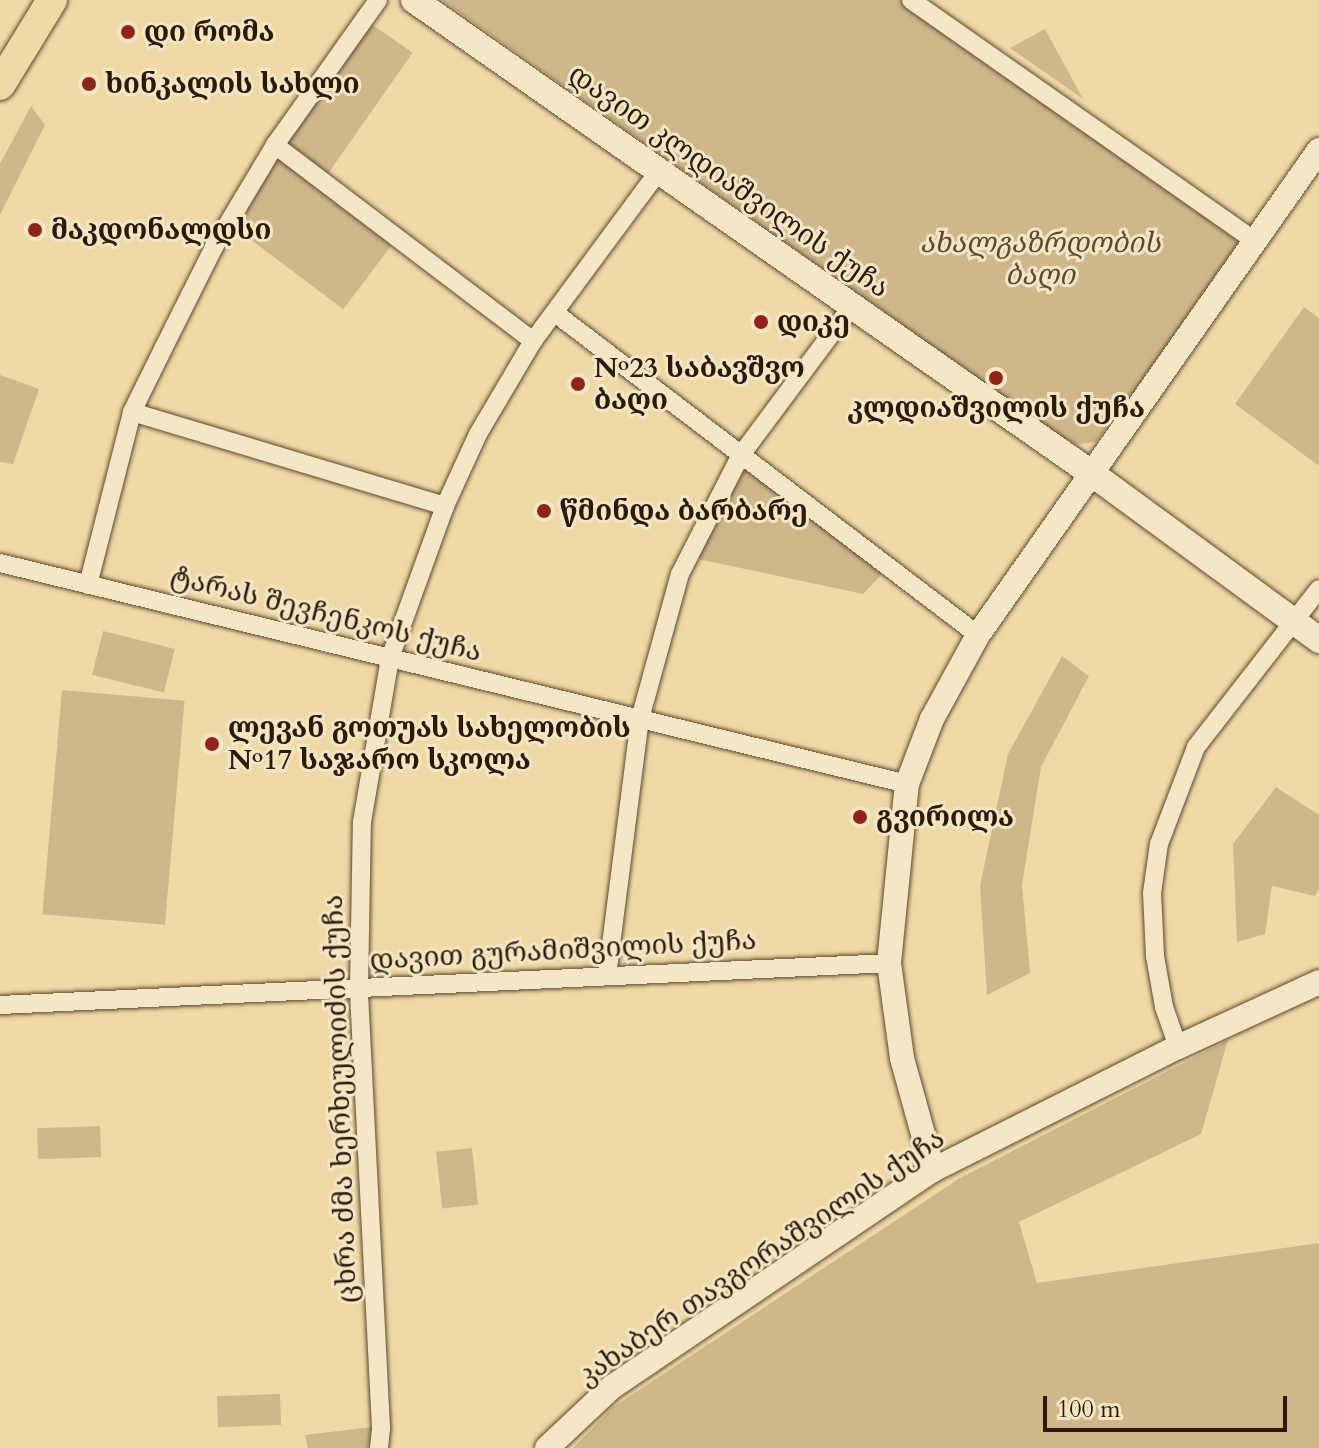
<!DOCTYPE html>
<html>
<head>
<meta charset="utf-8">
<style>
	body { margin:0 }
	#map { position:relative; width:1319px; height:1448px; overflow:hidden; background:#efd9a6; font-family:Cardo,"Noto Serif Georgian",serif }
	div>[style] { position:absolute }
	.green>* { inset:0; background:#ceb88b; transform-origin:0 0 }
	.roads { filter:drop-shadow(0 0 2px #5d4930) drop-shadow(0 0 2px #5d4930) }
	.minor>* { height:18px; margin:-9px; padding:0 9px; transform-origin:9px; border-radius:9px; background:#f5e6c5 }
	.tertiary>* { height:24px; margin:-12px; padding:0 12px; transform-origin:12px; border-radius:12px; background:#f5e6c5 }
	.secondary>* { height:26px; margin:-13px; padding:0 13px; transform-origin:13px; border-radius:13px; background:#f5e6c5 }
	.primary>* { height:30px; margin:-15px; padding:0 15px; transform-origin:15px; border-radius:15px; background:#efd9a6 }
	.dots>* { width:22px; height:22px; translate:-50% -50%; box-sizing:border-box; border:4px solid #f5e6c5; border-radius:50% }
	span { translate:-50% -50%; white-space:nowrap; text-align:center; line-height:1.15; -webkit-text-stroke:6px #f5e6c5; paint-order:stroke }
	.poi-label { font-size:28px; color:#2c1908; font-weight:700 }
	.left { translate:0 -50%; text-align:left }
	.street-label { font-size:28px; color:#2c1908 }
	.park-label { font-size:28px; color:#5d492f; font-style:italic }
	.scale { position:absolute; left:1043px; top:1396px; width:244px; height:36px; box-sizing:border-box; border:4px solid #2c1908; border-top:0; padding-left:10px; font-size:24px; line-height:28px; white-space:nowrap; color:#2c1908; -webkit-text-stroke:6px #f5e6c5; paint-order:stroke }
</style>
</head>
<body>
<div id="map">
	<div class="green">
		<i style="clip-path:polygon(442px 0,902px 0,1234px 233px,1240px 254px,1096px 442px,1073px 445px)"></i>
		<i style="left:370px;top:23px;width:52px;height:147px;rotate:35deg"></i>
		<i style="clip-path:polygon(1045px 29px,1083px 99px,1010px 48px)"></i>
		<i style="clip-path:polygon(31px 106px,45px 125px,0 215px,0 164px)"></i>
		<i style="left:280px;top:154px;width:144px;height:86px;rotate:37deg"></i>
		<i style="clip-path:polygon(1304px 307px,1319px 318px,1319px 466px,1235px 404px)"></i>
		<i style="clip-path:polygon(0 375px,39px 389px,13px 464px,0 462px)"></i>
		<i style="clip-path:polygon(754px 466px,886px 570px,863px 594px,698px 559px,738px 471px)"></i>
		<i style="left:103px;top:631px;width:74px;height:45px;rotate:14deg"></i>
		<i style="clip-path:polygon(1062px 656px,1089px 676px,1041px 767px,1022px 885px,1030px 973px,987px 995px,980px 886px,1008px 754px)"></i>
		<i style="left:62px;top:690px;width:123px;height:225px;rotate:5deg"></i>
		<i style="clip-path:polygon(1276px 787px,1319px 815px,1319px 889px,1315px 896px,1272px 886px,1265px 934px,1237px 942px,1233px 844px)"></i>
		<i style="clip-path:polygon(1228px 1040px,1201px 1134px,1019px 1222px,1037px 1283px,1319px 1243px,1319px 1448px,573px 1448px,612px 1408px,960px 1178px)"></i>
		<i style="left:100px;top:1126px;width:31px;height:63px;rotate:88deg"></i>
		<i style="left:472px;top:1148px;width:57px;height:36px;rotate:84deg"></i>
		<i style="left:280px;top:1394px;width:31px;height:63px;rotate:88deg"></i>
		<i style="clip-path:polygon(372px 1427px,368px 1448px,308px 1448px,305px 1435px)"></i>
	</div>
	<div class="roads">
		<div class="minor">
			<i style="left:911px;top:0;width:420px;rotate:35deg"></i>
			<i style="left:275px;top:145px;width:324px;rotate:37.2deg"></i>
			<i style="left:555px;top:313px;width:532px;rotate:37.28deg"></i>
			<i style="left:132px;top:412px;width:327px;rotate:16.7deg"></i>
			<i style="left:0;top:563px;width:934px;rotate:13.69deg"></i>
			<i style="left:88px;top:585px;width:179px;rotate:-75.7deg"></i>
			<i style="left:132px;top:412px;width:72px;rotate:-63.8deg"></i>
			<i style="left:164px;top:347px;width:112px;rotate:-63.4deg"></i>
			<i style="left:214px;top:247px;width:119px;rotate:-59.1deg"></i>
			<i style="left:275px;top:145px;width:178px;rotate:-54.6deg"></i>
			<i style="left:607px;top:976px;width:259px;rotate:-82.7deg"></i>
			<i style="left:640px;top:719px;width:150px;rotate:-74.6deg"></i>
			<i style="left:680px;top:574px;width:134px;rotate:-62.9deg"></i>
			<i style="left:741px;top:455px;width:186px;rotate:-53.3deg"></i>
			<i style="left:0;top:1005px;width:890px;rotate:-2.7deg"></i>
			<i style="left:1178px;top:1047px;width:42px;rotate:-109.3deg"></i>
			<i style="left:1164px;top:1007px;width:52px;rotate:-100deg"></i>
			<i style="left:1155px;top:956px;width:63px;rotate:-92.7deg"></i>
			<i style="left:1152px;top:893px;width:49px;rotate:-81.9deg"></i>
			<i style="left:1159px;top:844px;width:104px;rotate:-69.1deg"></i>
			<i style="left:1196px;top:747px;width:200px;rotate:-52.1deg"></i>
			<i style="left:379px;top:1448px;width:20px;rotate:-84deg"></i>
			<i style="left:381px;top:1428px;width:441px;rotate:-92.9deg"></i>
			<i style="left:359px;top:988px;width:166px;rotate:-89deg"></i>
			<i style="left:362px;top:822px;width:166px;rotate:-80.3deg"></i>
			<i style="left:390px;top:658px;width:162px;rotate:-70.1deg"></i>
			<i style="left:445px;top:506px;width:79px;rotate:-65.4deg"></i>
			<i style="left:478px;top:434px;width:108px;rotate:-59.4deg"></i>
			<i style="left:533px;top:341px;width:212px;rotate:-53.5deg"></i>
		</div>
		<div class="tertiary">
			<i style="left:933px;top:1170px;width:116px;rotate:-105.5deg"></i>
			<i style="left:902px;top:1058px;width:96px;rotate:-97.8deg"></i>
			<i style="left:889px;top:963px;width:180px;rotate:-84.3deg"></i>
			<i style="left:907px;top:784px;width:70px;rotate:-69deg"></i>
			<i style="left:932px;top:719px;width:96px;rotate:-61.3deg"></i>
			<i style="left:978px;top:635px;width:593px;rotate:-54.89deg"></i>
			<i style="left:547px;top:1448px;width:89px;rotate:-43.2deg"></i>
			<i style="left:612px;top:1387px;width:387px;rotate:-34.1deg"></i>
			<i style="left:933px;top:1170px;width:274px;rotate:-26.7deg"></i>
			<i style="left:1178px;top:1047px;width:155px;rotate:-24.7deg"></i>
		</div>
		<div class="secondary">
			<i style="left:414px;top:0;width:826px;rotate:34.94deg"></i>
			<i style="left:1091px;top:473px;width:283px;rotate:36.2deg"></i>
		</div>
		<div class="primary">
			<i style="left:0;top:85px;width:100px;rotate:-58.5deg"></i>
		</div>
	</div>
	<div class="dots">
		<i style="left:128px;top:32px;background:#8f2418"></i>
		<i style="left:89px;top:84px;background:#8f2418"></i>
		<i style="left:35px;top:230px;background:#8f2418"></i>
		<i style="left:761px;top:322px;background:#8f2418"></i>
		<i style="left:996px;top:378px;background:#8f2418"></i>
		<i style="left:578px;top:384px;background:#8f2418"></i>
		<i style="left:544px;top:511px;background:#8f2418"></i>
		<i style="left:212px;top:744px;background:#8f2418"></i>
		<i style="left:860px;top:817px;background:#8f2418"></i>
	</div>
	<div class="poi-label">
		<span class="left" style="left:144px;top:32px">დი რომა</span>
		<span class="left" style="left:105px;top:84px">ხინკალის სახლი</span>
		<span class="left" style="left:51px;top:230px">მაკდონალდსი</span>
		<span class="left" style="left:777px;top:322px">დიკე</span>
		<span class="left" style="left:594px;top:384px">№23 საბავშვო<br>ბაღი</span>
		<span style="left:996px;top:408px">კლდიაშვილის ქუჩა</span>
		<span class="left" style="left:560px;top:511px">წმინდა ბარბარე</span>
		<span class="left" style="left:228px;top:744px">ლევან გოთუას სახელობის<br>№17 საჯარო სკოლა</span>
		<span class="left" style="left:876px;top:817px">გვირილა</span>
	</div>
	<div class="street-label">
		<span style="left:729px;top:181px;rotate:35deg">დავით კლდიაშვილის ქუჩა</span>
		<span style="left:326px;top:614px;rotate:14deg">ტარას შევჩენკოს ქუჩა</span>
		<span style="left:563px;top:950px;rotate:-3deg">დავით გურამიშვილის ქუჩა</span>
		<span style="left:340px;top:1099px;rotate:-92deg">ცხრა ძმა ხერხეულიძის ქუჩა</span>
		<span style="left:761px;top:1257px;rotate:-34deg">კახაბერ თავგორაშვილის ქუჩა</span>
	</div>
	<div class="park-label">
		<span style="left:1040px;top:259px">ახალგაზრდობის<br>ბაღი</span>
	</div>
	<div class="scale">100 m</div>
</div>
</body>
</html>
